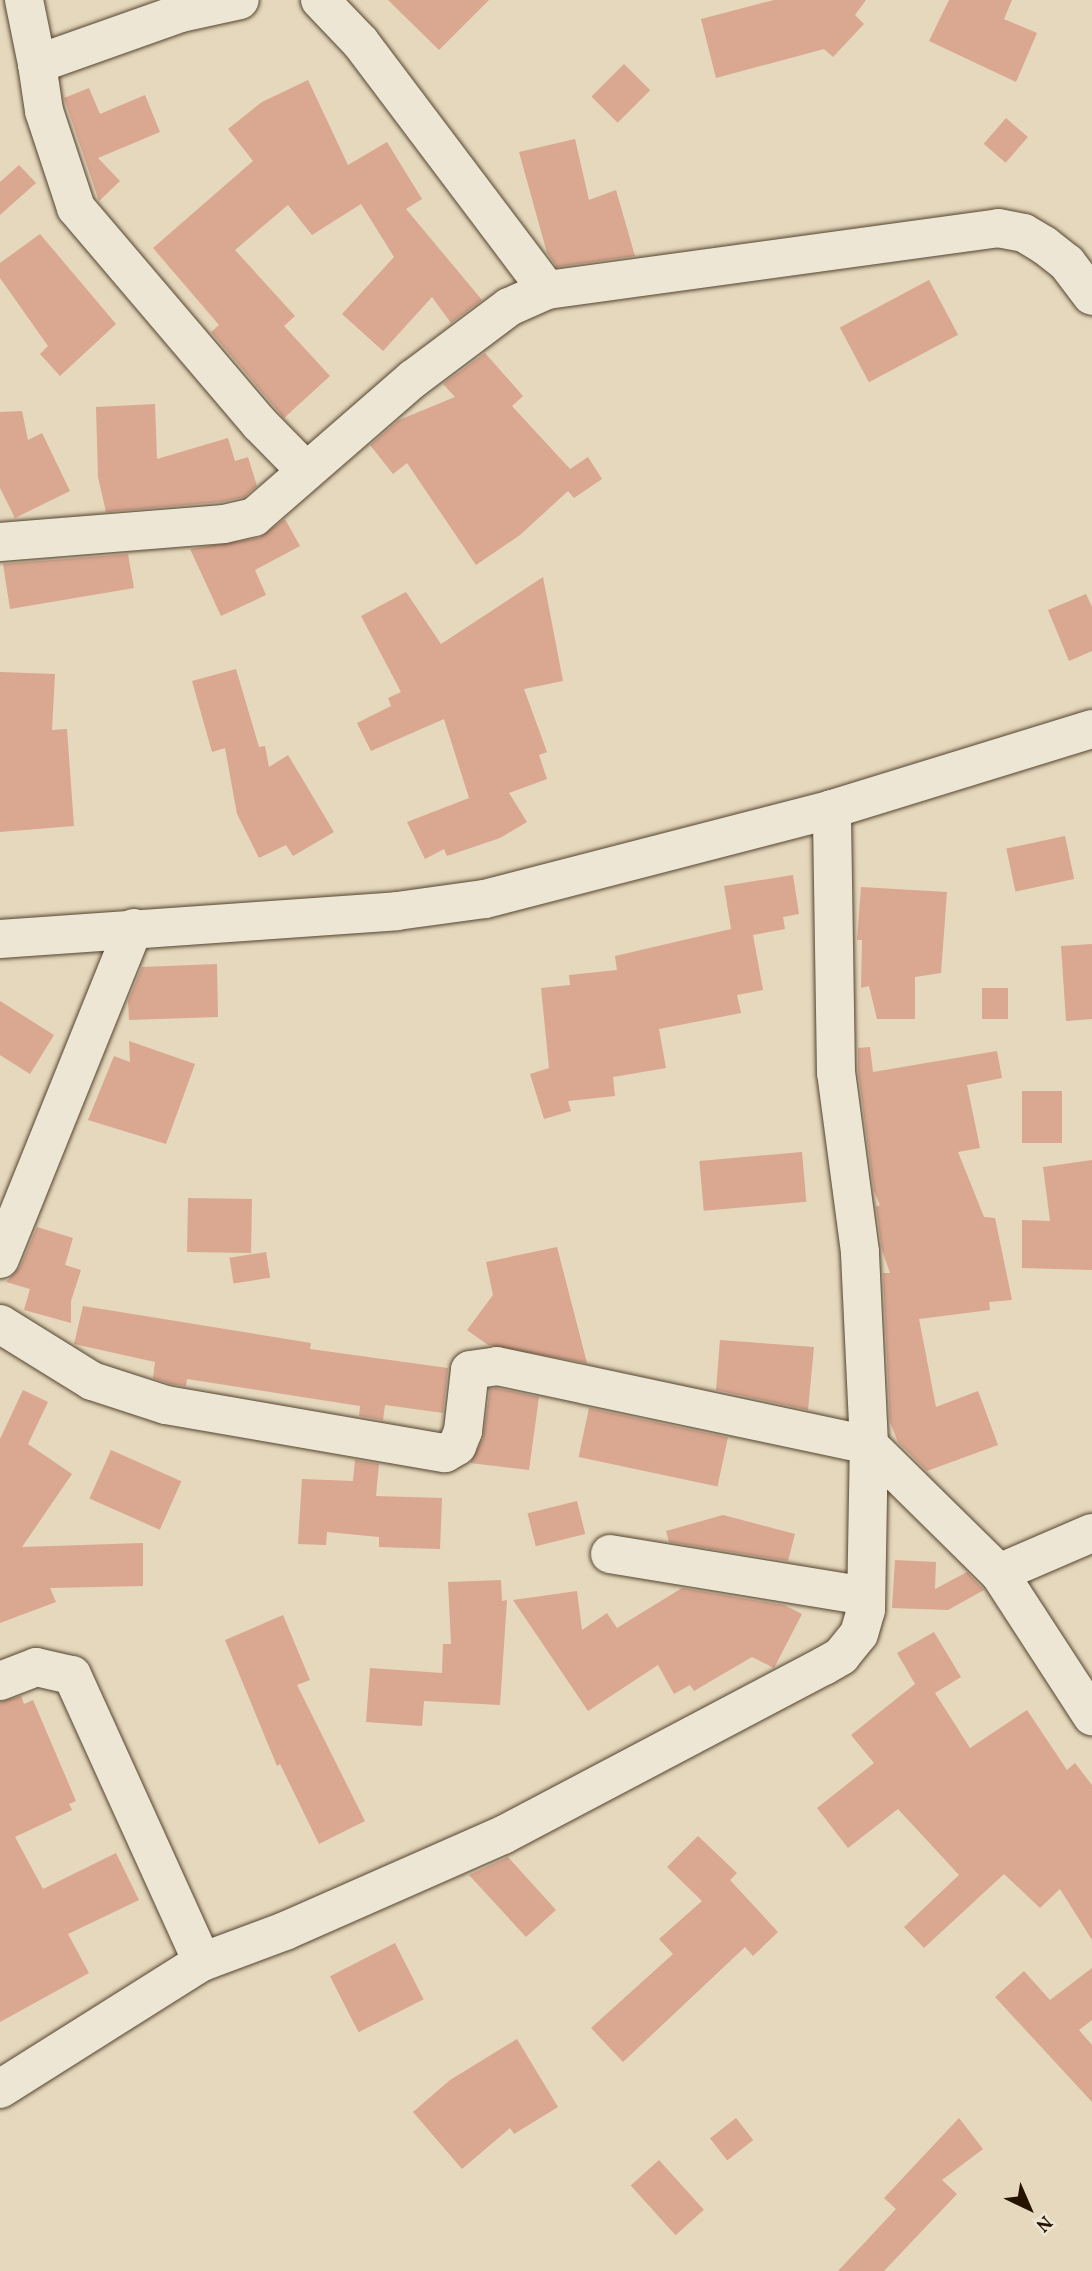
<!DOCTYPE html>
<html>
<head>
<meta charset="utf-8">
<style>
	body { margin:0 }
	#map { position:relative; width:1092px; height:2271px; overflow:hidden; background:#e5d8bd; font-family:Vollkorn,serif }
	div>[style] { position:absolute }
	.building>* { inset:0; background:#daa791; transform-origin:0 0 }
	.roads { filter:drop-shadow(0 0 2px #55442f) drop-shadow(0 0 2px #55442f) }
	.minor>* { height:38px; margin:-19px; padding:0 19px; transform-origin:19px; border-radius:19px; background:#eee6d4 }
	.tertiary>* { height:38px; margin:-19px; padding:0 19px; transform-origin:19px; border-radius:19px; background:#eee6d4 }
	span { translate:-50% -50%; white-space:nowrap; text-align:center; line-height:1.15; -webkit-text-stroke:5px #eee6d4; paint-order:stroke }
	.north { position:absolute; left:994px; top:2173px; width:70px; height:70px; -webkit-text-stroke:5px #eee6d4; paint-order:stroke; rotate:136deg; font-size:19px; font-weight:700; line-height:28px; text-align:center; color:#251300 }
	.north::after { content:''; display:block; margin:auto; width:24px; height:32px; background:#251300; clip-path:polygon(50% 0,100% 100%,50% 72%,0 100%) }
</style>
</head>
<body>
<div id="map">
	<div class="building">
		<i style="clip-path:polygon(388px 0,489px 0,439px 50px)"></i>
		<i style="clip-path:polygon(774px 0,866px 0,855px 15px,864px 24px,833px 57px,824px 49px,716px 78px,701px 19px)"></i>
		<i style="clip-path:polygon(949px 0,1012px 0,1004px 19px,1037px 33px,1016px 82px,929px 41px)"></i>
		<i style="left:624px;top:64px;width:37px;height:46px;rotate:45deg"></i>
		<i style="clip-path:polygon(308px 80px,348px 165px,387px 142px,422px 199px,406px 209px,482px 300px,451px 323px,432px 297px,383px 351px,342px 314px,394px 257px,361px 204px,312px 235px,288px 205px,235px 250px,295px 316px,284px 326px,330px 376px,284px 418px,211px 332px,219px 325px,153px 248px,253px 161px,228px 129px,262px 102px)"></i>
		<i style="clip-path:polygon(89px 88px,100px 114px,145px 95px,160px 132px,98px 158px,120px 181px,99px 201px,64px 98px)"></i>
		<i style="left:1006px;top:118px;width:29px;height:34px;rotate:41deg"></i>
		<i style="clip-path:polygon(575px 139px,589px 200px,616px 190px,635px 256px,557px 267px,547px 253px,519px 152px)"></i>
		<i style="clip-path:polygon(19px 165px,36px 183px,0 215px,0 182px)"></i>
		<i style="clip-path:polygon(40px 234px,116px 324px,60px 376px,40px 354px,48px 346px,0 278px,0 263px)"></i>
		<i style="left:929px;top:280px;width:62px;height:101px;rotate:62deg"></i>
		<i style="clip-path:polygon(485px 353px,523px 396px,512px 406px,570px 469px,588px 457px,602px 479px,574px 498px,568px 491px,520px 535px,476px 565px,407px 463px,393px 474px,370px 445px,399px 420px,455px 397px,443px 384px)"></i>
		<i style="clip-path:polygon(155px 404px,157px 459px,228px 438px,235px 461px,248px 457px,257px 486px,244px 497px,221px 502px,106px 512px,98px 477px,96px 407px)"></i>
		<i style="clip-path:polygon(22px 411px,28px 440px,42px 433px,70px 491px,15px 518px,0 488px,0 412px)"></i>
		<i style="clip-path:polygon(285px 519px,300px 546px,255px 570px,266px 595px,221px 616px,190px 549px,259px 538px)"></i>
		<i style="clip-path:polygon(128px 554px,134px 588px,10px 609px,3px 564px)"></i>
		<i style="clip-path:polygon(543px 577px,563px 681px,524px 689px,547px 752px,539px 755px,547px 779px,509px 793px,527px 822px,500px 838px,447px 856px,444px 849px,425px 859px,407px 822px,469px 798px,444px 719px,371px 751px,357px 723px,391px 706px,388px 698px,401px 692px,361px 616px,406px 592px,441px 644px)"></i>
		<i style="clip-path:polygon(1086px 594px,1092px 607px,1092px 651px,1069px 661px,1048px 610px)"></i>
		<i style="clip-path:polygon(236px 669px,259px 747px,265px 746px,269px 767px,288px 755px,334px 832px,293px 856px,286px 845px,259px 858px,237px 814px,225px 748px,212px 752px,192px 681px)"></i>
		<i style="clip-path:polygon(0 672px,55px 674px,52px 730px,67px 729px,74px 826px,0 832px)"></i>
		<i style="left:1065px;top:836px;width:44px;height:60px;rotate:78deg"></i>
		<i style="clip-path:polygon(793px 875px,799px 914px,783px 917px,785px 929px,753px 935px,763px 990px,737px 995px,741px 1013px,659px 1029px,666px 1068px,613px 1077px,615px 1096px,568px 1101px,571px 1111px,544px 1119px,530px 1074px,549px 1068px,541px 988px,570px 985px,569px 975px,617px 970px,615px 956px,731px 929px,724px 886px)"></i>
		<i style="clip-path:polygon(861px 887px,947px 892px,941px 973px,915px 977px,915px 1019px,877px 1019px,869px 986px,861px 988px,862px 940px,857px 940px)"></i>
		<i style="clip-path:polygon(1092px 944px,1092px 1019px,1066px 1021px,1061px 946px)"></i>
		<i style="clip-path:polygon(217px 964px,218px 1017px,129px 1020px,128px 1001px,142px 967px)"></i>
		<i style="left:982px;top:988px;width:26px;height:31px"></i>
		<i style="clip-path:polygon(0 1001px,54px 1035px,30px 1074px,0 1055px)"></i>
		<i style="clip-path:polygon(129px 1041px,195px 1064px,166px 1144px,88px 1120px,114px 1056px,130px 1062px)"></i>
		<i style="clip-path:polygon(870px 1047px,873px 1072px,997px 1051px,1002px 1078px,967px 1085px,980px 1148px,958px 1152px,984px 1217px,995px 1218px,1012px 1300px,989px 1302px,990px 1310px,919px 1319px,936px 1407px,978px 1391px,998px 1445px,927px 1471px,898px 1442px,890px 1422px,883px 1273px,890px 1273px,882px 1250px,876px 1207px,880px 1205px,874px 1191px,858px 1071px,858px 1048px)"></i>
		<i style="left:1022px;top:1091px;width:40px;height:52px"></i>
		<i style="left:802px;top:1152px;width:50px;height:103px;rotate:85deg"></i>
		<i style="clip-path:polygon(1092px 1160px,1092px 1270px,1022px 1268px,1022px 1220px,1050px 1221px,1043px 1167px)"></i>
		<i style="left:188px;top:1198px;width:64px;height:54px;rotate:1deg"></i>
		<i style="clip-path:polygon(37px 1227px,73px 1238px,65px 1265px,81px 1270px,71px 1301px,71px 1323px,24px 1310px,30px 1289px,6px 1282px,20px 1267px)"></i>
		<i style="clip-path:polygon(557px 1247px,587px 1363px,488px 1345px,467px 1330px,493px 1295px,486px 1262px)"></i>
		<i style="left:266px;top:1252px;width:26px;height:37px;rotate:81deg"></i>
		<i style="clip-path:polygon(83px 1306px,311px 1343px,310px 1349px,448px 1368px,443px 1413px,385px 1405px,383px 1420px,359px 1416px,360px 1406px,187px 1379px,186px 1386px,171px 1384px,153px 1378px,155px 1362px,74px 1344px)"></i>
		<i style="clip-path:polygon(720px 1340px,814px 1347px,808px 1410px,716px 1390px)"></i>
		<i style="clip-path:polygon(496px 1388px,539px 1397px,529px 1470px,470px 1463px,483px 1439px,490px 1389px)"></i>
		<i style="clip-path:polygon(23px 1390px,48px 1402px,28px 1444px,72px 1474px,22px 1547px,143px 1543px,143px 1586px,50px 1588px,56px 1602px,0 1623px,0 1439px)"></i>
		<i style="left:589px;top:1408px;width:142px;height:50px;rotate:12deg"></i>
		<i style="left:111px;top:1450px;width:77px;height:53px;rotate:24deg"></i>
		<i style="clip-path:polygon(355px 1460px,379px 1464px,376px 1496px,442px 1498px,440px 1549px,379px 1547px,379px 1537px,327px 1532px,326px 1545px,298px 1544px,302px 1479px,353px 1481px)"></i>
		<i style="left:577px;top:1501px;width:34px;height:51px;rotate:76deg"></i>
		<i style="clip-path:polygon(723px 1515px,795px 1534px,788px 1561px,669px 1542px,666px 1531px)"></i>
		<i style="clip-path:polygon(895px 1560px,936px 1562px,935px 1589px,967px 1572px,984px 1590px,948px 1610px,892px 1608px)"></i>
		<i style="clip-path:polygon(501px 1580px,502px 1601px,507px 1600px,500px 1705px,424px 1701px,422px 1726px,366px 1722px,370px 1668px,442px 1673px,443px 1644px,451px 1644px,448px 1582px)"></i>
		<i style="clip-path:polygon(682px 1588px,784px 1605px,802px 1614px,774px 1668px,752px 1657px,694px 1691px,690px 1685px,674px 1694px,658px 1665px,588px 1711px,513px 1600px,577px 1591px,582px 1630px,607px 1613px,617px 1628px)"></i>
		<i style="clip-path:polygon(283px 1615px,310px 1680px,297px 1685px,365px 1821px,319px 1844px,280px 1764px,277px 1766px,225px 1640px)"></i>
		<i style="clip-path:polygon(934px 1632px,961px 1677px,935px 1693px,970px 1748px,1027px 1710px,1067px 1770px,1075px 1763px,1092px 1785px,1092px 1940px,1060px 1889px,1040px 1908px,1004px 1874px,924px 1948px,904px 1927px,959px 1875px,898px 1809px,848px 1848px,817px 1808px,874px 1763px,851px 1735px,915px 1684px,897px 1653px)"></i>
		<i style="clip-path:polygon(21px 1696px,24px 1704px,33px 1700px,76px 1801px,69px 1804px,72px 1810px,15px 1837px,43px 1889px,116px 1853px,139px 1900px,68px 1934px,89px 1973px,0 2022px,0 1702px)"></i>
		<i style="clip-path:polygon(698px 1836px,737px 1873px,730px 1880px,778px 1932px,753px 1956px,745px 1947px,623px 2062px,591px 2028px,673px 1954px,659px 1939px,702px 1901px,667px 1867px)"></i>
		<i style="clip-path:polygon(508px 1857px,556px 1910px,526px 1937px,469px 1875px)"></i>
		<i style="left:395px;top:1943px;width:63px;height:73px;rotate:63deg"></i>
		<i style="clip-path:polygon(1092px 1968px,1092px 2020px,1079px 2030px,1092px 2045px,1092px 2102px,995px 1997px,1024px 1971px,1050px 2000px)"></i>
		<i style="clip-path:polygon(517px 2039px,558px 2107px,514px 2134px,510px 2128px,462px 2169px,413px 2112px,450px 2080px)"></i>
		<i style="left:736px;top:2118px;width:28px;height:33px;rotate:52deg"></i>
		<i style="clip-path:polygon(959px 2118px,983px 2149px,942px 2180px,957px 2194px,884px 2271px,838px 2271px,896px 2209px,884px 2198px)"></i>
		<i style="left:659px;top:2160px;width:67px;height:38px;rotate:48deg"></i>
	</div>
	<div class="roads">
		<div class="minor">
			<i style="left:24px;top:0;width:65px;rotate:78.5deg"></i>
			<i style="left:37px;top:64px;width:153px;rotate:-19.5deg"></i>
			<i style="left:181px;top:13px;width:60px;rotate:-12.4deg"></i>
			<i style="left:320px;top:0;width:59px;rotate:46.4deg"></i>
			<i style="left:361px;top:43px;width:309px;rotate:53deg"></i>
			<i style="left:37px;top:64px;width:48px;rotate:81.5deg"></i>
			<i style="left:44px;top:111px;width:102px;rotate:71.7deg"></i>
			<i style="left:76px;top:208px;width:284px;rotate:49.6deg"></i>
			<i style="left:260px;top:424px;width:64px;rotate:45.6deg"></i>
			<i style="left:0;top:542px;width:225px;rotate:-4.6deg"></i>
			<i style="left:224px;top:524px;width:31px;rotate:-13deg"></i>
			<i style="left:254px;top:517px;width:211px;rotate:-41deg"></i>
			<i style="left:413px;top:379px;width:120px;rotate:-36.9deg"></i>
			<i style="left:509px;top:307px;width:42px;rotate:-24.1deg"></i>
			<i style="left:547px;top:290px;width:455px;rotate:-7.8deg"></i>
			<i style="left:998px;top:228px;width:26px;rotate:11deg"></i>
			<i style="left:1024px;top:233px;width:23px;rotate:31deg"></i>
			<i style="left:1044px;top:245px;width:29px;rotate:38deg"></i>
			<i style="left:1067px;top:263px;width:41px;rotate:52.9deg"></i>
			<i style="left:0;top:1259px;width:357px;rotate:-68deg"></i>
			<i style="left:0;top:1324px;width:108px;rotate:31.8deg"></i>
			<i style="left:92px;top:1381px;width:78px;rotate:18deg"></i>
			<i style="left:166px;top:1405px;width:283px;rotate:9.8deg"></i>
			<i style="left:445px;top:1453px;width:14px;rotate:-30deg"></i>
			<i style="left:457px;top:1446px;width:16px;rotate:-68deg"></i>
			<i style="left:463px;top:1431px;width:61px;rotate:-83.5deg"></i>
			<i style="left:470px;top:1370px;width:27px;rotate:-8deg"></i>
			<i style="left:497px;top:1366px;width:380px;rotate:12deg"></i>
			<i style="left:869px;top:1445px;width:182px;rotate:44.6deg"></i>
			<i style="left:999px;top:1573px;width:171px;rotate:57deg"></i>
			<i style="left:610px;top:1554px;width:259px;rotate:9.3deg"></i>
			<i style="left:999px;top:1573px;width:101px;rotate:-23.3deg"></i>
			<i style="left:0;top:1681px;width:39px;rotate:-21deg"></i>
			<i style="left:36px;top:1667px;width:37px;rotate:13deg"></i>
			<i style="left:72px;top:1675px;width:315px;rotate:65.6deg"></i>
			<i style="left:0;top:2089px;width:239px;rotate:-32.2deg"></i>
			<i style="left:202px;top:1962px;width:89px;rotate:-20.5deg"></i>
			<i style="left:285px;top:1931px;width:238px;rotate:-23.8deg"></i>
			<i style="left:503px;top:1835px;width:363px;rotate:-27.8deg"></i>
			<i style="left:824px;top:1666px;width:20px;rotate:-30deg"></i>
			<i style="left:841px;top:1656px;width:28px;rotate:-51deg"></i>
			<i style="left:859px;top:1634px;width:25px;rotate:-74deg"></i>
			<i style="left:866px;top:1610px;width:165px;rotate:-89deg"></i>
			<i style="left:869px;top:1445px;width:193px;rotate:-92.7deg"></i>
			<i style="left:860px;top:1252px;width:181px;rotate:-97.6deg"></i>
			<i style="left:836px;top:1073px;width:264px;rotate:-90.9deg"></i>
		</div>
		<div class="tertiary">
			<i style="left:0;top:939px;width:398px;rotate:-4deg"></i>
			<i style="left:397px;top:911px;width:89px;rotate:-7.8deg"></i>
			<i style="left:485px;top:899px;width:358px;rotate:-14.5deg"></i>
			<i style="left:832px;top:809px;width:272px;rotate:-17.1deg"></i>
		</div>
	</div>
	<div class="north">N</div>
</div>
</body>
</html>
